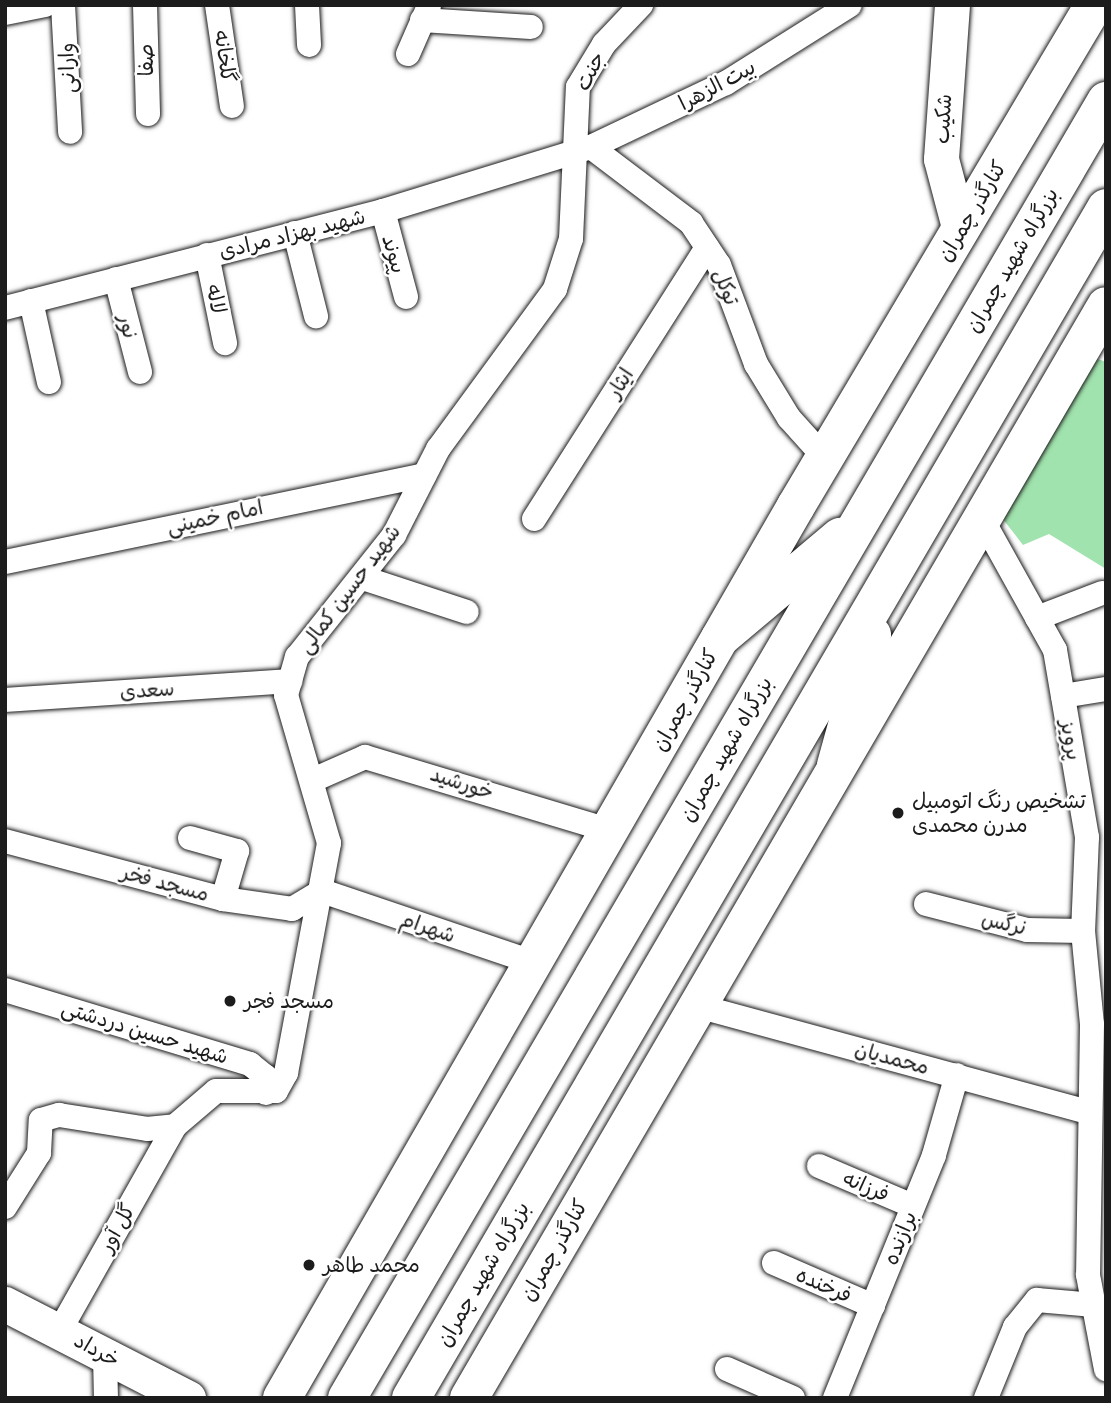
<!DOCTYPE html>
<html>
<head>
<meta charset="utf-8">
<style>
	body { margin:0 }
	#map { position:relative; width:1111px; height:1403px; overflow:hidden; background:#fff; font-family:Itim,"Playpen Sans Arabic",sans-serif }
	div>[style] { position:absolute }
	.green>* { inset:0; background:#a1e3ae }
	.roads { filter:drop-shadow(0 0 2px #1c1c1c) drop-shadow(0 0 2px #1c1c1c) }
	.minor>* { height:24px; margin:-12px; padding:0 12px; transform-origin:12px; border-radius:12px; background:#fff }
	.secondary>* { height:35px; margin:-17.5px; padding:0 17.5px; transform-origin:17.5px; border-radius:17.5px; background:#fff }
	.primary>* { height:38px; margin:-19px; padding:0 19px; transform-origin:19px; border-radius:19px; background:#fff }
	.trunk>* { height:38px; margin:-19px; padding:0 19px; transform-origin:19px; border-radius:19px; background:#fff }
	.dots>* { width:19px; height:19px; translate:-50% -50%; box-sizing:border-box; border:4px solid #fff; border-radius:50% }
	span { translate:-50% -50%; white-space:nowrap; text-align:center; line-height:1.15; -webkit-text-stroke:5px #fff; paint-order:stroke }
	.street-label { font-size:21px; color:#1c1c1c }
	.poi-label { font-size:21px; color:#1c1c1c }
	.left { translate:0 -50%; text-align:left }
	.frame { position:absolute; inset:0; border:7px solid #1c1c1c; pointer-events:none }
</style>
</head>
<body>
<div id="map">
	<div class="green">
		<i style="clip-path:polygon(1092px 357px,1106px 362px,1106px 569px,1049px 534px,1023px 545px,999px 514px)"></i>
	</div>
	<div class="roads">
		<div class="minor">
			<i style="left:63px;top:5px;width:127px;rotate:86.8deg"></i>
			<i style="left:145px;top:5px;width:109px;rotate:88.4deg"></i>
			<i style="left:217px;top:5px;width:102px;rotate:81.6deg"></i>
			<i style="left:307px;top:5px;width:40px;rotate:87.1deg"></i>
			<i style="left:5px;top:13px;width:41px;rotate:-11.3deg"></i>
			<i style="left:422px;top:20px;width:109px;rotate:3.7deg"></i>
			<i style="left:408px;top:54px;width:52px;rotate:-66.4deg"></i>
			<i style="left:591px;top:147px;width:126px;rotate:37.2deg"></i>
			<i style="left:691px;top:223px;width:50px;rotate:56.3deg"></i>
			<i style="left:719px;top:265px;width:106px;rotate:69.5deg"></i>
			<i style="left:756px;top:364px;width:63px;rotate:58.6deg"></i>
			<i style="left:789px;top:418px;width:54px;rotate:48deg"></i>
			<i style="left:383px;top:211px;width:89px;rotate:75deg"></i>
			<i style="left:295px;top:233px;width:86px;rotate:75.8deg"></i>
			<i style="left:207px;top:255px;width:90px;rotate:78.4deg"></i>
			<i style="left:116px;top:279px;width:96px;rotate:75.5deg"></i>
			<i style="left:31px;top:301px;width:83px;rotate:77.5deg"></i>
			<i style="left:5px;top:308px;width:390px;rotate:-14.4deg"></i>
			<i style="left:383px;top:211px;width:218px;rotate:-17.1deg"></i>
			<i style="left:591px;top:147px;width:149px;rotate:-25.4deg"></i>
			<i style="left:726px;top:83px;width:146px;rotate:-32.2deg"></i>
			<i style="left:981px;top:517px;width:152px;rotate:60.9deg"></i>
			<i style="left:1055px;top:650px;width:190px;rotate:80.3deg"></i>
			<i style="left:1087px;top:837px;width:94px;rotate:92.4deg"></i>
			<i style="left:1083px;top:931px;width:93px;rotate:84.5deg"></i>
			<i style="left:1092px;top:1024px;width:251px;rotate:90.9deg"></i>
			<i style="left:1088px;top:1275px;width:96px;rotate:79.2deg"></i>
			<i style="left:534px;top:519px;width:322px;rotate:-57.5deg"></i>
			<i style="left:5px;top:562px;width:428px;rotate:-11.7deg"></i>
			<i style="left:363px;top:578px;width:109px;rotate:18.1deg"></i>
			<i style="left:1037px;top:618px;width:70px;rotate:-21deg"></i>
			<i style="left:1063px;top:696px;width:44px;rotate:-9.2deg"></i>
			<i style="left:5px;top:700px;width:286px;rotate:-3.8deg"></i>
			<i style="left:313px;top:780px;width:57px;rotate:-23.9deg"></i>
			<i style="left:365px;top:757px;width:258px;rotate:16.7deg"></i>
			<i style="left:190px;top:838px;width:49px;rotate:15.5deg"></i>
			<i style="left:237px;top:851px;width:50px;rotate:106.3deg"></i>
			<i style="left:5px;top:841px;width:226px;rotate:14.9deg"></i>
			<i style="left:223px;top:899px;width:70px;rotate:8.2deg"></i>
			<i style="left:292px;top:909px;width:35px;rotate:-31deg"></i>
			<i style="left:322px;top:891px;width:225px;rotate:18.7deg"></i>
			<i style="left:926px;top:904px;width:104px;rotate:14.4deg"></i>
			<i style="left:1027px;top:930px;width:56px;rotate:1deg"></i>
			<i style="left:5px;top:990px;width:256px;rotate:16.8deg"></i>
			<i style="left:250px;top:1064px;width:19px;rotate:39deg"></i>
			<i style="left:265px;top:1076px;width:17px;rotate:87deg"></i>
			<i style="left:694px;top:1005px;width:409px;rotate:15.2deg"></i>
			<i style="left:819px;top:1166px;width:102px;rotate:23.1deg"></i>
			<i style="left:5px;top:1207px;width:64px;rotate:-57.8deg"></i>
			<i style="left:39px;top:1153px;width:33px;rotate:-87deg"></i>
			<i style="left:41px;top:1120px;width:19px;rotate:-16deg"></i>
			<i style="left:59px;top:1115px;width:89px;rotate:9deg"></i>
			<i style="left:147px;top:1129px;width:28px;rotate:-6deg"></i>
			<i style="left:175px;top:1126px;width:54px;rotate:-40.5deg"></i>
			<i style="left:216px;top:1091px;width:60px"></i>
			<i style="left:276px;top:1091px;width:21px;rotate:-61deg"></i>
			<i style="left:286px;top:1073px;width:234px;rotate:-79.4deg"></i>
			<i style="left:329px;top:843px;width:154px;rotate:-106.2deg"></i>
			<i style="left:286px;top:695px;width:40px;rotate:-74deg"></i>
			<i style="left:297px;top:657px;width:156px;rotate:-51.5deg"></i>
			<i style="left:394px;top:535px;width:97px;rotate:-62.9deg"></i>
			<i style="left:438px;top:449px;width:198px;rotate:-53.8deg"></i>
			<i style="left:555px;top:289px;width:52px;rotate:-72.3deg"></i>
			<i style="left:571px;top:239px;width:152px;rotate:-87.4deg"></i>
			<i style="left:578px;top:87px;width:50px;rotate:-58.8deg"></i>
			<i style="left:604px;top:44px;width:54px;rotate:-46.5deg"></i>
			<i style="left:774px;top:1263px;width:108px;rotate:23.5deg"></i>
			<i style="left:60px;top:1330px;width:234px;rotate:-60.6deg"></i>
			<i style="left:105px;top:1355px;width:43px;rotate:88.7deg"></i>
			<i style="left:727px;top:1369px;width:72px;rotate:23.7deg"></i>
			<i style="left:835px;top:1398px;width:262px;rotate:-67.8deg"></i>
			<i style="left:934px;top:1155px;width:83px;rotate:-74deg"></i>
			<i style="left:986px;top:1398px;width:77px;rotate:-67.8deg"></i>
			<i style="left:1015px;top:1327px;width:35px;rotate:-51deg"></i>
			<i style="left:1037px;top:1300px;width:57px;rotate:5deg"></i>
		</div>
		<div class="secondary">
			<i style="left:952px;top:5px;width:154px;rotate:94.1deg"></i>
			<i style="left:941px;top:159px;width:74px;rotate:75.2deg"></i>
			<i style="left:5px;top:1304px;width:206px;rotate:27.2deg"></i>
		</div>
		<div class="primary">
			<i style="left:282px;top:1398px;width:1029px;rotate:-60.05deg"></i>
			<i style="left:796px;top:506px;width:583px;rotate:-59.26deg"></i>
			<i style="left:469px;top:1398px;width:1264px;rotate:-59.74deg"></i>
		</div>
		<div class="trunk">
			<i style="left:720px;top:638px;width:157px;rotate:-40.1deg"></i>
			<i style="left:836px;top:765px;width:135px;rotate:-74.5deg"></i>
			<i style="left:347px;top:1398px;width:1503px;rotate:-59.66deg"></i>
			<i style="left:411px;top:1398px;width:1378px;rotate:-59.71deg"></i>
		</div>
	</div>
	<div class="dots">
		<i style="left:898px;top:813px;background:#1c1c1c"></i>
		<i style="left:230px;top:1001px;background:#1c1c1c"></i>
		<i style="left:309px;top:1265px;background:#1c1c1c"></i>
	</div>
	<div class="street-label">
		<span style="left:225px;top:56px;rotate:82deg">گلخانه</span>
		<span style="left:146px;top:60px;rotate:-91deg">صفا</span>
		<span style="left:67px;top:68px;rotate:-93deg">وارانی</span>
		<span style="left:590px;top:71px;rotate:-63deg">جنت</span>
		<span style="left:717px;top:85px;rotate:-28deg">بیت الزهرا</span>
		<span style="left:943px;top:119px;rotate:-87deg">شکیب</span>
		<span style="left:972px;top:211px;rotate:-59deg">کنارگذر چمران</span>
		<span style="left:292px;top:234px;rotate:-14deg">شهید بهزاد مرادی</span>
		<span style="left:394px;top:254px;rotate:74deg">پیوند</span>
		<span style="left:1012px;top:260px;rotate:-60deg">بزرگراه شهید چمران</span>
		<span style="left:726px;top:287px;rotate:68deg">توکل</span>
		<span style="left:216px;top:299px;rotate:78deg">لاله</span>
		<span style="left:128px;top:326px;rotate:75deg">نور</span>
		<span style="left:620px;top:383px;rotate:-58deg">ایثار</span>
		<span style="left:215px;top:517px;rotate:-12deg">امام خمینی</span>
		<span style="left:349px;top:589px;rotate:-53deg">شهید حسین کمالی</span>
		<span style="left:147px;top:690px;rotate:-4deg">سعدی</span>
		<span style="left:685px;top:700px;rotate:-61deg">کنارگذر چمران</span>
		<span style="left:1071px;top:740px;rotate:80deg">پرویز</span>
		<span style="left:726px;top:749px;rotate:-60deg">بزرگراه شهید چمران</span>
		<span style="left:462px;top:783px;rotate:18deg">خورشید</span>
		<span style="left:165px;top:883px;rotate:15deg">مسجد فخر</span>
		<span style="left:1004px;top:923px;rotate:13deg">نرگس</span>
		<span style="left:428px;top:927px;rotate:19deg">شهرام</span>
		<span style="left:145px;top:1032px;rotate:17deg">شهید حسین دردشتی</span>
		<span style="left:892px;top:1058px;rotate:15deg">محمدیان</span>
		<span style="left:866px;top:1186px;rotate:23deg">فرزانه</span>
		<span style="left:117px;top:1228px;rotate:-61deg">گل آور</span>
		<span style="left:900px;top:1238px;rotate:-68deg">برازنده</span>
		<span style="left:554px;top:1250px;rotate:-60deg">کنارگذر چمران</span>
		<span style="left:483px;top:1274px;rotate:-60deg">بزرگراه شهید چمران</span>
		<span style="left:824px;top:1285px;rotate:24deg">فرخنده</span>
		<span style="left:97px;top:1350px;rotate:29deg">خرداد</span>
	</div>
	<div class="poi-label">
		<span class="left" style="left:912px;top:813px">تشخیص رنگ اتومبیل<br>مدرن محمدی</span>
		<span class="left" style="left:244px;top:1001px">مسجد فجر</span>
		<span class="left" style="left:323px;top:1265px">محمد طاهر</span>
	</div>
	<div class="frame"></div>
</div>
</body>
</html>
